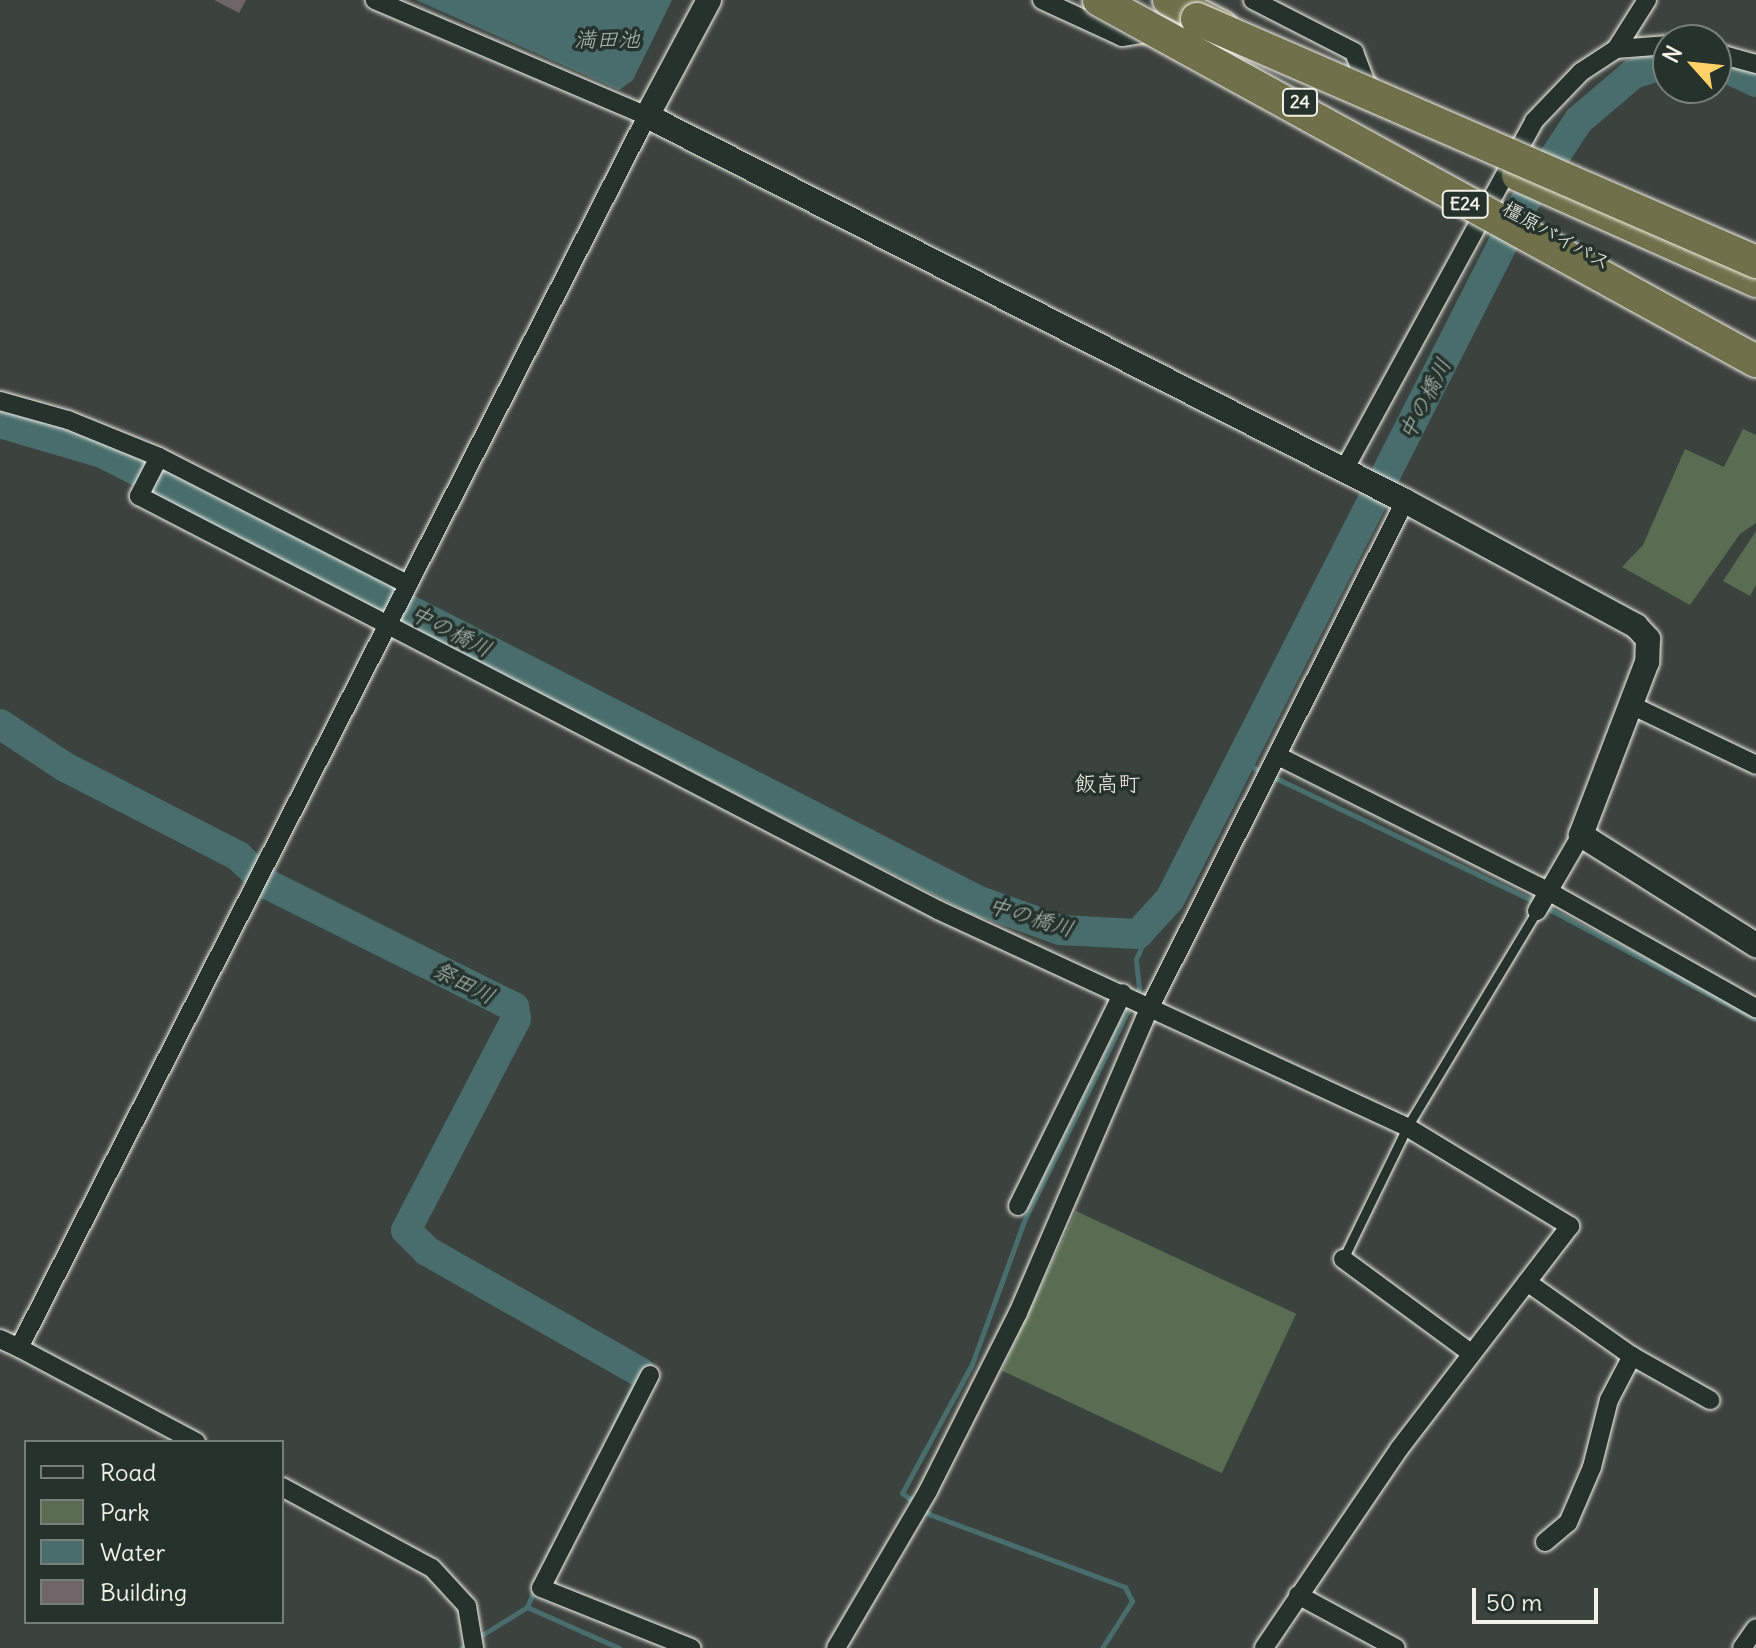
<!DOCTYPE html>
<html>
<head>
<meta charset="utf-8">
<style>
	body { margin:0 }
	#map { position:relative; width:1756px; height:1648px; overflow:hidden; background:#3c423e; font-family:Delius,"Klee One",sans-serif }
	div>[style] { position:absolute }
	.green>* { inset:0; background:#586d51; transform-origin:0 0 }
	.water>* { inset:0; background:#486d6c }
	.stream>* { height:5px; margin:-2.5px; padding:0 2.5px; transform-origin:2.5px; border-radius:2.5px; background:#486d6c }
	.river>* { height:30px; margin:-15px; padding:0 15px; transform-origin:15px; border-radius:15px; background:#486d6c }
	.building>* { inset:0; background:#6f6467 }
	.roads { filter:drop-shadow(0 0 2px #f4f1e8) drop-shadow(0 0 2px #f4f1e8) }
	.lane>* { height:9px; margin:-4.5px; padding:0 4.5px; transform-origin:4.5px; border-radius:4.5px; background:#26332d }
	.street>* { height:18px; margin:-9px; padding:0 9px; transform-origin:9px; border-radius:9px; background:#26332d }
	.secondary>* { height:24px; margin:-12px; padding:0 12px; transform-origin:12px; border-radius:12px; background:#26332d }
	.highway>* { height:32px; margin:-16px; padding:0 16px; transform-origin:16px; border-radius:16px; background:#70704a }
	.bridges { filter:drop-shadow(0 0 2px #f4f1e8) drop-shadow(0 0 2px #f4f1e8) }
	.highway-bridge>* { height:32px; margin:-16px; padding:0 16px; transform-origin:16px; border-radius:16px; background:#70704a }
	span { translate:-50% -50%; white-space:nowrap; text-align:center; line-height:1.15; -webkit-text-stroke:7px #26332d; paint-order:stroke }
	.shield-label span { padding:2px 6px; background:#26332d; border:2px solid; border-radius:6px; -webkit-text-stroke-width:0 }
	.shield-label { font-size:18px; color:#f4f1e8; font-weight:700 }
	.street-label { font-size:20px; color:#f4f1e8 }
	.water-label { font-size:22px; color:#afbcb6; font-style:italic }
	.neighbourhood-label { font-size:22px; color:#f4f1e8 }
	.legend { position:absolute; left:24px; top:1440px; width:260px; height:184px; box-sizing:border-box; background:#26332d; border:2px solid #787f78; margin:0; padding:10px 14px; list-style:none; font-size:24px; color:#f4f1e8 }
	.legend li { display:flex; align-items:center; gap:16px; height:40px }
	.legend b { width:40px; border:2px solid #787f78 }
	.north { position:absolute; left:1652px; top:24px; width:80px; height:80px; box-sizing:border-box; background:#26332d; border:2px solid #787f78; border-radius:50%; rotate:297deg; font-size:22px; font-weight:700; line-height:32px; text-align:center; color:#f4f1e8 }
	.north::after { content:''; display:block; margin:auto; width:28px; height:36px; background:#ffd166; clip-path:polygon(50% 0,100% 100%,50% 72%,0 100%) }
	.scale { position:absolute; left:1472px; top:1588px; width:126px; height:36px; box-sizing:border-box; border:4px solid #f4f1e8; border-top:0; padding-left:10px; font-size:24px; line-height:28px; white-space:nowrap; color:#f4f1e8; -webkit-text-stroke:6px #26332d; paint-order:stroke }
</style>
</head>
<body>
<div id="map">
	<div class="green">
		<i style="clip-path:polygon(1743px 429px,1756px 435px,1756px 523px,1740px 534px,1690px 605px,1622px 567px,1643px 545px,1685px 449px,1724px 467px)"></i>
		<i style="clip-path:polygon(1756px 531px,1756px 585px,1750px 596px,1723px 581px)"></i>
		<i style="left:1076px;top:1211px;width:243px;height:176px;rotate:25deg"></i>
	</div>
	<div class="water">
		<i style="clip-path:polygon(416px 0,672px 0,633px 80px,619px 90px)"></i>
	</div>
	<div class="stream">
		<i style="left:1242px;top:762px;width:326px;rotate:25.5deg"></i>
		<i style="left:1545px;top:907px;width:239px;rotate:28deg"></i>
		<i style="left:613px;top:1428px;width:62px;rotate:-64.3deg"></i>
		<i style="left:527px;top:1607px;width:101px;rotate:24deg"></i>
		<i style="left:461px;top:1648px;width:78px;rotate:-31.8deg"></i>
		<i style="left:527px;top:1607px;width:65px;rotate:-67.4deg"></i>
		<i style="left:1102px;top:1648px;width:56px;rotate:-57.4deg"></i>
		<i style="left:1132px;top:1601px;width:16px;rotate:-117deg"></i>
		<i style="left:1125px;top:1587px;width:207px;rotate:-159.6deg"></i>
		<i style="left:931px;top:1515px;width:36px;rotate:-143deg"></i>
		<i style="left:902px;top:1493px;width:147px;rotate:-61.5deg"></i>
		<i style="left:972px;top:1364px;width:152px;rotate:-70deg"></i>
		<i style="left:1024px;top:1221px;width:260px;rotate:-63.7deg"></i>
		<i style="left:1139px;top:988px;width:29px;rotate:-96deg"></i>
		<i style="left:1136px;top:959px;width:34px;rotate:-66deg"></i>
	</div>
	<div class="river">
		<i style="left:1716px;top:63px;width:44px;rotate:25.4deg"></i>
		<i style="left:0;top:423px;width:106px;rotate:16.4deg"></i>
		<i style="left:102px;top:453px;width:983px;rotate:27.06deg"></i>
		<i style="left:977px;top:900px;width:88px;rotate:19.9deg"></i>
		<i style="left:1060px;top:930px;width:78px;rotate:2.9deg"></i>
		<i style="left:1138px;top:934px;width:47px;rotate:-47.6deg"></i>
		<i style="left:1170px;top:899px;width:777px;rotate:-63.07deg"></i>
		<i style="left:1522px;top:206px;width:103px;rotate:-56.5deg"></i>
		<i style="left:1579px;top:120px;width:71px;rotate:-40.4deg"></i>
		<i style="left:1633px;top:74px;width:37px;rotate:-17deg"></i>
		<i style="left:0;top:724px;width:78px;rotate:33.5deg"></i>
		<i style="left:65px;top:767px;width:195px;rotate:27.2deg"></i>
		<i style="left:238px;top:856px;width:42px;rotate:43.1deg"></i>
		<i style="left:269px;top:885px;width:274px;rotate:26.5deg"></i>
		<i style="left:514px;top:1007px;width:12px;rotate:81deg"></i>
		<i style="left:516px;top:1019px;width:238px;rotate:117.5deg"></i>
		<i style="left:406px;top:1230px;width:30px;rotate:45deg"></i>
		<i style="left:427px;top:1251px;width:245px;rotate:29.6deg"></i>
	</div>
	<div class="building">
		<i style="clip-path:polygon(214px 0,246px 0,239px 13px)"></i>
	</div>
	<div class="roads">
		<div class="lane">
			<i style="left:1343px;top:1259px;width:147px;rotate:-64.1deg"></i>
			<i style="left:1407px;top:1127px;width:252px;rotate:-59deg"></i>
		</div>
		<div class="street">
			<i style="left:1042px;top:0;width:88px;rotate:24.8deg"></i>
			<i style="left:1122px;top:37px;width:31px;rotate:-9deg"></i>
			<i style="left:1253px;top:0;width:114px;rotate:27.2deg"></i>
			<i style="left:1354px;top:52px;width:50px;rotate:69deg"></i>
			<i style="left:1616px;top:49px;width:52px;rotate:-4.4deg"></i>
			<i style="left:1716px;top:53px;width:41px;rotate:15.4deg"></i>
			<i style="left:0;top:401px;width:71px;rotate:15.6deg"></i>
			<i style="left:68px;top:420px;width:98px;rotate:22.1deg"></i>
			<i style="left:159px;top:457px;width:276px;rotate:27.1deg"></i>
			<i style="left:159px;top:457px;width:44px;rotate:117.1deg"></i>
			<i style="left:139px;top:496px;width:900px;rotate:27.39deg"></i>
			<i style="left:938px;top:910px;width:517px;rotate:24.83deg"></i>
			<i style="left:1407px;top:1127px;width:191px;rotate:31.3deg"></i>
			<i style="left:1570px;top:1226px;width:281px;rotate:127.5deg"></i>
			<i style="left:1399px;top:1449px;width:240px;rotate:124.2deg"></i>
			<i style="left:1344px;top:470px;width:397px;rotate:-61.4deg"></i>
			<i style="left:1534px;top:121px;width:68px;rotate:-46.2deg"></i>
			<i style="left:1581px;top:72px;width:42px;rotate:-33.3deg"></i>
			<i style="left:1616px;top:49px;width:58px;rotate:-57.7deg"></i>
			<i style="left:1631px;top:705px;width:139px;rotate:25.6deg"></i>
			<i style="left:1280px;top:757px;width:300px;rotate:26.6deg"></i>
			<i style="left:1548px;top:891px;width:239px;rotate:29.4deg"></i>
			<i style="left:1537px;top:911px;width:88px;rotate:-59.9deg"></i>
			<i style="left:1018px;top:1206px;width:237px;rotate:-63.8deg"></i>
			<i style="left:1343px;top:1259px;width:159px;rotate:36.3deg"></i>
			<i style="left:1527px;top:1282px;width:128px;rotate:35.2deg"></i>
			<i style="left:1632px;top:1356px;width:90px;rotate:29.4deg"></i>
			<i style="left:0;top:1339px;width:21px;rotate:25deg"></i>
			<i style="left:650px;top:1375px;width:239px;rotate:117.1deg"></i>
			<i style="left:541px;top:1588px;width:162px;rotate:21.8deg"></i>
			<i style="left:196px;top:1442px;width:200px;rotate:-152deg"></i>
			<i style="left:19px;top:1348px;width:1383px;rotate:-62.99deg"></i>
			<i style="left:647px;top:116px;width:296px;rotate:-156.9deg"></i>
			<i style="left:282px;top:1487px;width:170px;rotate:28.4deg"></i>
			<i style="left:432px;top:1568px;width:52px;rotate:47.4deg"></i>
			<i style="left:467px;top:1606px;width:43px;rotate:80.5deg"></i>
			<i style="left:1545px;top:1542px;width:30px;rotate:-40deg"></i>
			<i style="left:1568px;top:1523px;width:61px;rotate:-66.8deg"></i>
			<i style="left:1592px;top:1467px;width:69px;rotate:-75.8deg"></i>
			<i style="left:1609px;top:1400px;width:50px;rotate:-62.4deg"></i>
			<i style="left:1298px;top:1595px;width:111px;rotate:28.4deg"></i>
			<i style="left:836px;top:1648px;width:182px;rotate:-59.6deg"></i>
			<i style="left:928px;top:1491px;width:199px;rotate:-63.2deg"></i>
			<i style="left:1018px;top:1313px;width:333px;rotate:-66.7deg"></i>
			<i style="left:1150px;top:1007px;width:567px;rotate:-63.25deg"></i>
			<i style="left:1742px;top:1648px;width:24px;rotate:-55deg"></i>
		</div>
		<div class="secondary">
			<i style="left:709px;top:0;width:132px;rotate:118.1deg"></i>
			<i style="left:647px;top:116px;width:850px;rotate:26.93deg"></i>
			<i style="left:1405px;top:501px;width:263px;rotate:28.4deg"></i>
			<i style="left:1636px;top:626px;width:18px;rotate:47deg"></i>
			<i style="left:1648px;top:639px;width:23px;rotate:92deg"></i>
			<i style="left:1647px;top:662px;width:185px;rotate:110.9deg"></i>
			<i style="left:1581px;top:835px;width:207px;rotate:32.2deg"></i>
		</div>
		<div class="highway">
			<i style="left:1169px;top:0;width:59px;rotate:27deg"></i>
			<i style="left:1518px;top:175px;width:261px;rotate:24deg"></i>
		</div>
	</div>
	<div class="bridges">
		<div class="highway-bridge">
			<i style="left:1099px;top:0;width:750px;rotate:28.79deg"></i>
			<i style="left:1197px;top:19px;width:610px;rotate:23.49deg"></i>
		</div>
	</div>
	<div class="shield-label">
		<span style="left:1300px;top:102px">24</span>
		<span style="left:1465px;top:204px">E24</span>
	</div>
	<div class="street-label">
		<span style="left:1557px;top:235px;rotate:29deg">橿原バイパス</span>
	</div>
	<div class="water-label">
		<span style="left:607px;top:40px">満田池</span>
		<span style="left:1425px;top:399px;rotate:-63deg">中の橋川</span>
		<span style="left:451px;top:631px;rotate:27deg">中の橋川</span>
		<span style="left:1031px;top:917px;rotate:17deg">中の橋川</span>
		<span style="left:464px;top:983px;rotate:27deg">祭田川</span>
	</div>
	<div class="neighbourhood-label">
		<span style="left:1107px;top:784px">飯高町</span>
	</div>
	<ul class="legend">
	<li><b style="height:10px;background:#26332d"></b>Road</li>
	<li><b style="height:22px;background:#586d51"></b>Park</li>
	<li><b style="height:22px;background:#486d6c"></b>Water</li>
	<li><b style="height:22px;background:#6f6467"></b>Building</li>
	</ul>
	<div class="north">N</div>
	<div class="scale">50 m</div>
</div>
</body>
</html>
